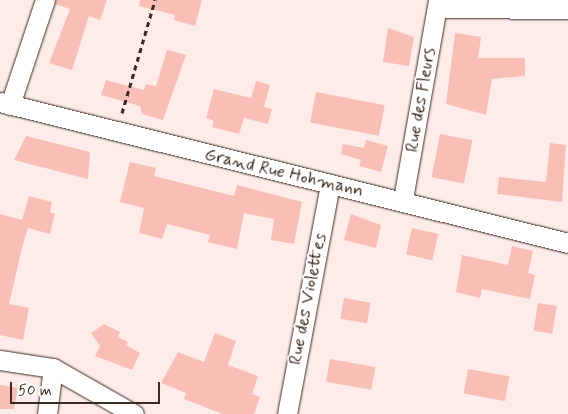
<!DOCTYPE html>
<html>
<head>
<meta charset="utf-8">
<style>
	body { margin:0 }
	#map { position:relative; width:568px; height:414px; overflow:hidden; background:#fdece9; font-family:Mynerve,sans-serif }
	div>[style] { position:absolute }
	.building>* { inset:0; background:#f9beb6; transform-origin:0 0 }
	.path>* { height:3px; margin-top:-1.5px; transform-origin:0; background:repeating-linear-gradient(90deg,#3b2a1e 0 5px,transparent 0 9px) }
	.roads { filter:drop-shadow(0 0 1px #3b2a1e) drop-shadow(0 0 1px #3b2a1e) }
	.street>* { height:19px; margin:-9.5px; padding:0 9.5px; transform-origin:9.5px; border-radius:9.5px; background:#fff }
	span { translate:-50% -50%; white-space:nowrap; text-align:center; line-height:1.15; -webkit-text-stroke:4px #fff; paint-order:stroke }
	.street-label { font-size:18px; color:#3b2a1e }
	.scale { position:absolute; left:10px; top:382px; width:150px; height:22px; box-sizing:border-box; border:2px solid #3b2a1e; border-top:0; padding-left:6px; font-size:15px; line-height:18px; white-space:nowrap; color:#3b2a1e; -webkit-text-stroke:4px #fff; paint-order:stroke }
</style>
</head>
<body>
<div id="map">
	<div class="building">
		<i style="clip-path:polygon(56px 0,107px 0,100px 20px,89px 16px,72px 70px,49px 63px,70px 9px,55px 4px)"></i>
		<i style="clip-path:polygon(140px 0,202px 0,195px 26px,174px 20px,175px 15px,139px 6px)"></i>
		<i style="clip-path:polygon(388px 28px,414px 37px,409px 66px,383px 62px)"></i>
		<i style="clip-path:polygon(455px 33px,481px 37px,478px 58px,525px 58px,525px 76px,492px 79px,486px 115px,446px 104px)"></i>
		<i style="clip-path:polygon(167px 50px,186px 55px,163px 120px,142px 114px,140px 106px,101px 95px,106px 80px,144px 90px,146px 84px,156px 86px)"></i>
		<i style="clip-path:polygon(256px 81px,270px 85px,264px 107px,272px 109px,268px 124px,244px 118px,239px 134px,212px 127px,214px 121px,206px 118px,214px 89px,251px 98px)"></i>
		<i style="left:316px;top:92px;width:70px;height:31px;rotate:11deg"></i>
		<i style="left:440px;top:134px;width:33px;height:44px;rotate:11deg"></i>
		<i style="clip-path:polygon(26px 136px,90px 152px,88px 179px,14px 160px)"></i>
		<i style="clip-path:polygon(366px 140px,388px 146px,381px 172px,359px 166px,361px 160px,341px 154px,343px 144px,364px 148px)"></i>
		<i style="clip-path:polygon(550px 143px,566px 145px,562px 202px,497px 194px,499px 177px,546px 182px)"></i>
		<i style="clip-path:polygon(130px 162px,156px 168px,154px 176px,234px 196px,237px 185px,302px 202px,294px 244px,271px 240px,274px 219px,244px 213px,237px 249px,208px 242px,210px 235px,167px 224px,162px 239px,139px 233px,144px 208px,120px 202px)"></i>
		<i style="clip-path:polygon(29px 196px,52px 202px,50px 212px,55px 214px,50px 234px,28px 228px,22px 248px,9px 304px,29px 308px,23px 340px,0 335px,0 214px,22px 220px)"></i>
		<i style="clip-path:polygon(351px 214px,381px 225px,376px 248px,344px 240px)"></i>
		<i style="left:412px;top:228px;width:27px;height:27px;rotate:13deg"></i>
		<i style="clip-path:polygon(512px 246px,533px 251px,528px 273px,535px 275px,530px 299px,482px 289px,480px 298px,456px 292px,462px 255px,508px 265px)"></i>
		<i style="left:344px;top:298px;width:27px;height:21px;rotate:10deg"></i>
		<i style="left:538px;top:303px;width:19px;height:28px;rotate:9deg"></i>
		<i style="clip-path:polygon(104px 324px,120px 332px,118px 337px,128px 342px,126px 345px,140px 353px,132px 370px,95px 356px,100px 346px,91px 333px)"></i>
		<i style="clip-path:polygon(215px 333px,236px 341px,228px 365px,258px 376px,252px 394px,260px 397px,254px 414px,223px 414px,184px 399px,186px 393px,161px 383px,178px 352px,204px 362px)"></i>
		<i style="left:330px;top:359px;width:46px;height:23px;rotate:10deg"></i>
		<i style="left:468px;top:369px;width:42px;height:25px;rotate:10deg"></i>
		<i style="clip-path:polygon(0 385px,18px 388px,14px 409px,0 409px)"></i>
	</div>
	<div class="path">
		<i style="left:122px;top:113px;width:118px;rotate:-73.7deg"></i>
	</div>
	<div class="roads">
		<div class="street">
			<i style="left:437px;top:8px;width:131px;rotate:0.4deg"></i>
			<i style="left:0;top:102px;width:585px;rotate:13.94deg"></i>
			<i style="left:10px;top:105px;width:111px;rotate:-71.6deg"></i>
			<i style="left:403px;top:199px;width:202px;rotate:-80deg"></i>
			<i style="left:0;top:360px;width:54px;rotate:8.6deg"></i>
			<i style="left:53px;top:368px;width:93px;rotate:29.6deg"></i>
			<i style="left:47px;top:414px;width:46px;rotate:-82.6deg"></i>
			<i style="left:287px;top:414px;width:234px;rotate:-79.4deg"></i>
		</div>
	</div>
	<div class="street-label">
		<span style="left:421px;top:100px;rotate:-80deg">Rue des Fleurs</span>
		<span style="left:284px;top:173px;rotate:13deg">Grand Rue Hohmann</span>
		<span style="left:308px;top:299px;rotate:-79deg">Rue des Violettes</span>
	</div>
	<div class="scale">50 m</div>
</div>
</body>
</html>
